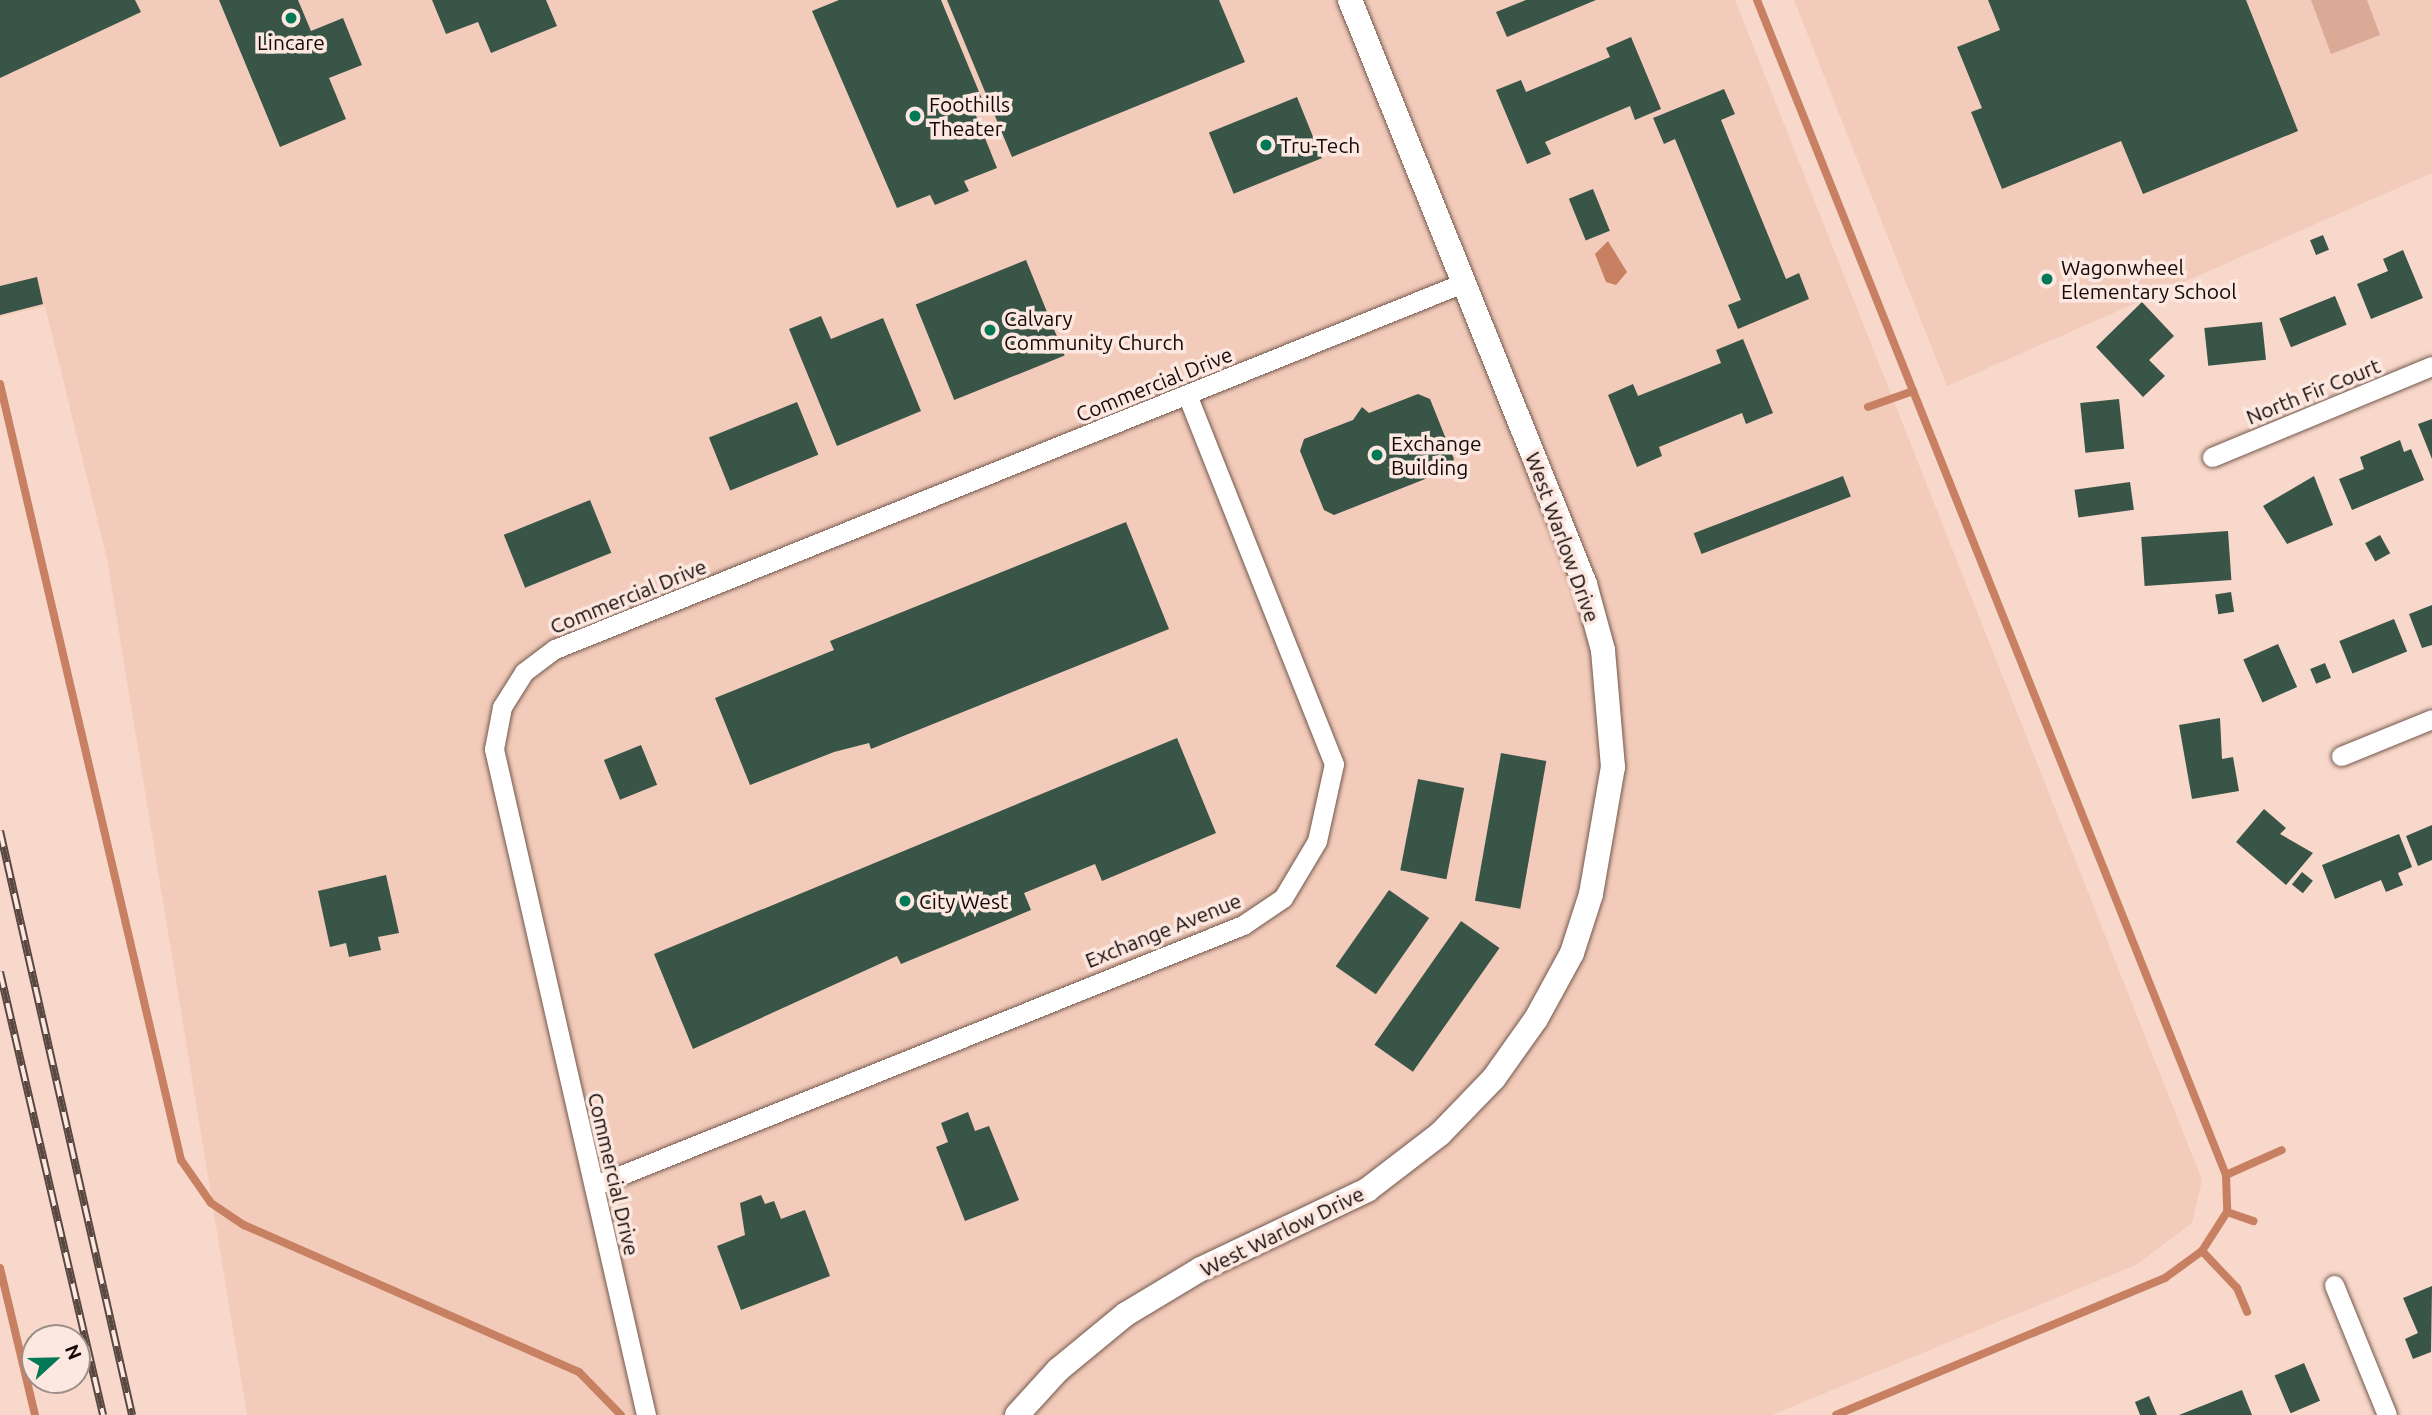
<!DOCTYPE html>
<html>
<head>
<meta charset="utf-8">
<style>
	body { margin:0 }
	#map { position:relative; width:2432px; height:1415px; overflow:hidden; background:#f8d8ca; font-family:Ubuntu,sans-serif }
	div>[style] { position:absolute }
	.built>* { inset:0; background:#f2cbba }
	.green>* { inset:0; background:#dbaa97 }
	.water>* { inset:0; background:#c88062 }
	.stream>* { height:8px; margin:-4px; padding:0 4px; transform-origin:4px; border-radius:4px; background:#c88062 }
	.building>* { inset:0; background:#395548; transform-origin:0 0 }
	.roads { filter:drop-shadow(0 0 2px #73584d) drop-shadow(0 0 2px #73584d) }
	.minor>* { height:19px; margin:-9.5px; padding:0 9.5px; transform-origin:9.5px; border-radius:9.5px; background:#fff }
	.tertiary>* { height:24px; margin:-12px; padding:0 12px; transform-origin:12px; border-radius:12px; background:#fff }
	.rail>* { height:8px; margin-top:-4px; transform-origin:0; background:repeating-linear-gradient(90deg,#fce8e0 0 16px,#594842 0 32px); box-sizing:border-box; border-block:2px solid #594842 }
	.dots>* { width:19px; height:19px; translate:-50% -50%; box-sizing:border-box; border:4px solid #fce8e0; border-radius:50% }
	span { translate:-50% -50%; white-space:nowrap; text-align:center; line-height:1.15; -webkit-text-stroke:7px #fce8e0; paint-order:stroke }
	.poi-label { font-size:21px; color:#120805 }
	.left { translate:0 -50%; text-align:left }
	.street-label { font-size:21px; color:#120805 }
	.north { position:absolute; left:21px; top:1324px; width:70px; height:70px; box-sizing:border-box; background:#fce8e0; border:2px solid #9e8e88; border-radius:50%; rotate:68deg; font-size:19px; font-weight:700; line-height:28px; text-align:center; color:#120805 }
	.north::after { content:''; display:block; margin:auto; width:24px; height:32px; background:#017956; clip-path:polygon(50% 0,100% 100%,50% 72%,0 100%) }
</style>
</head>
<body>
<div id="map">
	<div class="built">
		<i style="clip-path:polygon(0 0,1735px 0,2202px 1180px,2192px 1223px,2136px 1265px,1772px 1415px,247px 1415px,107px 559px,45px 306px,0 317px)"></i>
		<i style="clip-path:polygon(1794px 0,2432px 0,2432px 173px,1947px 386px)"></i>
	</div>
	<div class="green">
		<i style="clip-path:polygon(2311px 0,2367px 0,2380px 35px,2331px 54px)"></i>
	</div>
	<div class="water">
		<i style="clip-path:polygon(1608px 241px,1627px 272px,1616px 285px,1606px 282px,1595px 254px)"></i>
	</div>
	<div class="stream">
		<i style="left:1757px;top:0;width:1265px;rotate:68.24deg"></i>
		<i style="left:2226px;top:1175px;width:37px;rotate:88deg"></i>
		<i style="left:2227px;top:1212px;width:46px;rotate:122.7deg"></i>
		<i style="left:2202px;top:1251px;width:46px;rotate:143.9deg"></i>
		<i style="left:2165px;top:1278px;width:356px;rotate:157.4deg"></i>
		<i style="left:0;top:384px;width:797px;rotate:76.87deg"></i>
		<i style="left:181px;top:1160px;width:52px;rotate:55.1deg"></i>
		<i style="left:211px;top:1203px;width:40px;rotate:34deg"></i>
		<i style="left:244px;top:1225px;width:366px;rotate:23.7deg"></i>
		<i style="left:579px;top:1372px;width:60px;rotate:45.7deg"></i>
		<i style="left:1868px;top:407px;width:48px;rotate:-19.6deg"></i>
		<i style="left:2226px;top:1175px;width:61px;rotate:-24.1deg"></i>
		<i style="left:2227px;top:1212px;width:28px;rotate:19deg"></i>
		<i style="left:2202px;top:1251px;width:51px;rotate:46.6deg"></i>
		<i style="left:2237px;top:1288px;width:26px;rotate:67deg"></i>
		<i style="left:0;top:1268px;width:151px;rotate:76.6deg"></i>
	</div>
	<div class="building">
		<i style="clip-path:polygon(0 0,135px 0,141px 12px,0 78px)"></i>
		<i style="clip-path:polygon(219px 0,298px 0,311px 31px,343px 18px,362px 65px,329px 78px,346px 119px,280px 147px)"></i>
		<i style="clip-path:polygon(432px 0,546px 0,557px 26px,491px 53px,478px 22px,446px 34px)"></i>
		<i style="clip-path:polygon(839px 0,941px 0,982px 99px,971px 103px,997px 168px,964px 181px,969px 191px,935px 205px,930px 195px,897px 208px,812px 11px)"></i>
		<i style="clip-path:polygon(947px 0,1219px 0,1245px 62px,1012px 157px)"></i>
		<i style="clip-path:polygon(1526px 0,1596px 0,1507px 37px,1496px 12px)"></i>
		<i style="clip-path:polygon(1988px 0,2246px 0,2298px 131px,2143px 194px,2121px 141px,2002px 189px,1971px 112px,1982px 108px,1957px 47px,2000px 30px)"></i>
		<i style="clip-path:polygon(1631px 37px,1661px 109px,1635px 120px,1630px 106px,1545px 142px,1551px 154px,1527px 164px,1496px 90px,1521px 80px,1526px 92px,1610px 57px,1606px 48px)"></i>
		<i style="clip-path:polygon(1724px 89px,1735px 114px,1721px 120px,1786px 279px,1799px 273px,1809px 299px,1738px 329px,1728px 305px,1741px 300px,1675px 139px,1664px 144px,1653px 118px)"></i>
		<i style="left:1297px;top:97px;width:66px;height:95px;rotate:68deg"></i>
		<i style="left:1593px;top:189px;width:45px;height:26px;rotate:68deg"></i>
		<i style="left:2323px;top:235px;width:16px;height:14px;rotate:68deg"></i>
		<i style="clip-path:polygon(2403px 250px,2423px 298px,2371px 319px,2357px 284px,2388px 271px,2383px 259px)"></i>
		<i style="left:1026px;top:260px;width:103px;height:119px;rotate:68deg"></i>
		<i style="clip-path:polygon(37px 277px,43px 304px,0 315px,0 286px)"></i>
		<i style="left:2335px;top:296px;width:31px;height:60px;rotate:68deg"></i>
		<i style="clip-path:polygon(2142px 302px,2174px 336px,2149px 360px,2165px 376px,2143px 397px,2096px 347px)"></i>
		<i style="clip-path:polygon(821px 316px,831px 339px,883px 318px,921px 411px,837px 446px,789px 329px)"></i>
		<i style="left:2262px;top:322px;width:38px;height:58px;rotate:84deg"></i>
		<i style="clip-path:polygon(1743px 339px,1773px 413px,1746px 424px,1742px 413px,1659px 447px,1662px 456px,1637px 467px,1608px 395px,1633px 384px,1638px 396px,1721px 363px,1716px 350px)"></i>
		<i style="clip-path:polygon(1418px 394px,1430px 399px,1454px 459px,1448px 470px,1334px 515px,1324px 510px,1300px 451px,1304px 439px,1353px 420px,1362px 407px,1369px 413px)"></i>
		<i style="left:2119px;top:399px;width:50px;height:39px;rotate:84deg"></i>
		<i style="left:797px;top:402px;width:57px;height:95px;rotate:68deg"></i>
		<i style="clip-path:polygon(2432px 419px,2432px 459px,2418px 424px)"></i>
		<i style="clip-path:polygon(2400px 440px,2404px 452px,2411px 449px,2424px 480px,2352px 510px,2339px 479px,2364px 469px,2360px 457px)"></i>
		<i style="left:1843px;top:476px;width:22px;height:160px;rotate:69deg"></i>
		<i style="clip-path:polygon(2314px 476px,2333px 525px,2287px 544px,2263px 506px)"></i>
		<i style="left:2130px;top:482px;width:28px;height:56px;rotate:82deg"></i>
		<i style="left:590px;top:500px;width:57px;height:93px;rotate:68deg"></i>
		<i style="clip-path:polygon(1126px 522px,1169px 629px,871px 749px,869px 743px,834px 752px,750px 785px,715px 698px,834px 650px,830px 641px)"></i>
		<i style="left:2228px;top:531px;width:49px;height:87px;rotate:86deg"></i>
		<i style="left:2380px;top:535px;width:21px;height:17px;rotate:61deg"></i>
		<i style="left:2231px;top:592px;width:20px;height:16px;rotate:81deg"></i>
		<i style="clip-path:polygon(2432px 605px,2432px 645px,2422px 648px,2409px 614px)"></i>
		<i style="left:2394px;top:619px;width:35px;height:59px;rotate:68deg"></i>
		<i style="left:2278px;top:644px;width:47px;height:38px;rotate:66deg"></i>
		<i style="left:2325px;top:663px;width:16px;height:16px;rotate:68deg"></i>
		<i style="clip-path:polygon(2220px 718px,2222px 759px,2233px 757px,2239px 791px,2192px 799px,2179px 725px)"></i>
		<i style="clip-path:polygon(1177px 738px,1216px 833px,1102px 881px,1095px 864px,1024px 893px,1031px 910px,901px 964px,897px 956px,693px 1049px,654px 954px)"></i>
		<i style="left:641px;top:745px;width:43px;height:40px;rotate:68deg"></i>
		<i style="left:1501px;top:753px;width:46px;height:150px;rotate:10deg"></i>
		<i style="left:1418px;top:779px;width:47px;height:93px;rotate:11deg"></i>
		<i style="clip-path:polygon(2264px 809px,2286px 828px,2280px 834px,2313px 853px,2286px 885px,2236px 842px)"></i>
		<i style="clip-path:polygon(2432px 825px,2432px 860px,2418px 866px,2406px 836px)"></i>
		<i style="clip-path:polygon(2399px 834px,2412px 867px,2398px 873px,2403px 885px,2386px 892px,2381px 880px,2335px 899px,2322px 865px)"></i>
		<i style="left:2302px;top:872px;width:14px;height:16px;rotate:39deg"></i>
		<i style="clip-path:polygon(386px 875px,399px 933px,378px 937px,381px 950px,349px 957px,346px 943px,330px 947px,318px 891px)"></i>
		<i style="left:1389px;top:890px;width:49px;height:93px;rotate:35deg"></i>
		<i style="left:1461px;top:921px;width:47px;height:151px;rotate:35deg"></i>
		<i style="clip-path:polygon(968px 1112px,975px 1131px,989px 1126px,1019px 1200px,965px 1221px,936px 1147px,948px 1142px,941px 1123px)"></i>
		<i style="clip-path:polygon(761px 1195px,765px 1204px,774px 1201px,781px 1219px,805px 1210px,830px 1276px,741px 1310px,717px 1246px,745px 1235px,740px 1203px)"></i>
		<i style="clip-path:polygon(2432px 1286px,2431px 1352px,2413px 1359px,2405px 1339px,2418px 1333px,2403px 1298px)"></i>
		<i style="left:2304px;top:1363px;width:41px;height:32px;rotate:67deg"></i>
		<i style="clip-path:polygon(2242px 1390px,2252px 1415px,2179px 1415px)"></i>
		<i style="clip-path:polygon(2149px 1396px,2157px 1415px,2140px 1415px,2135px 1402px)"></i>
	</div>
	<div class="roads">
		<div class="minor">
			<i style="left:2212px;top:457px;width:238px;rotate:-22.5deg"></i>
			<i style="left:2341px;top:756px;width:98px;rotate:-22.1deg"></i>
			<i style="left:594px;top:1186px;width:700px;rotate:-21.91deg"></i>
			<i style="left:1243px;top:925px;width:48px;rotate:-34deg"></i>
			<i style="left:1283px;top:898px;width:66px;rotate:-59.2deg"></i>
			<i style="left:1317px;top:841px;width:79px;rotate:-77.6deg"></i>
			<i style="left:1334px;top:764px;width:397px;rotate:-111.7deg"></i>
			<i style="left:2334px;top:1285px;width:140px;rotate:67.8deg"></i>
			<i style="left:646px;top:1415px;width:683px;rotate:-102.86deg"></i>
			<i style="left:494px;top:749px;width:43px;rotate:-79.2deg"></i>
			<i style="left:502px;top:707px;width:41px;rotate:-57.8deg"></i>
			<i style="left:524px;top:672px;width:39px;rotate:-37deg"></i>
			<i style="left:555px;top:649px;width:981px;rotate:-21.96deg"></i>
		</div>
		<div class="tertiary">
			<i style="left:1017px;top:1415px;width:61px;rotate:-47.7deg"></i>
			<i style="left:1058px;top:1370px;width:88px;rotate:-39.5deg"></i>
			<i style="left:1126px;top:1314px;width:87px;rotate:-31deg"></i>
			<i style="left:1201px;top:1269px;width:184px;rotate:-25.4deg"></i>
			<i style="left:1367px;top:1190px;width:92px;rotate:-37.5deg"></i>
			<i style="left:1440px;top:1134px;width:78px;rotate:-46deg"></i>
			<i style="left:1494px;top:1078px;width:72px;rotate:-54.6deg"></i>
			<i style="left:1536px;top:1019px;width:75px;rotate:-61.4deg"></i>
			<i style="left:1572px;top:953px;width:62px;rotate:-72.1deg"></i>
			<i style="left:1591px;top:894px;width:129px;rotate:-80.2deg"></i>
			<i style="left:1613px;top:767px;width:117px;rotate:-94.9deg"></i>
			<i style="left:1603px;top:650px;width:68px;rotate:-105.3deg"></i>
			<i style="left:1585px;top:584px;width:630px;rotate:-111.92deg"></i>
		</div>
	</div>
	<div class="rail">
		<i style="left:0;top:831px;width:599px;rotate:77.26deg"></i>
		<i style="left:0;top:972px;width:455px;rotate:76.9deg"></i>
	</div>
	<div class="dots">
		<i style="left:291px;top:18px;background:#017956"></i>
		<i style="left:915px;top:116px;background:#017956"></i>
		<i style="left:1266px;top:145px;background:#017956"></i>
		<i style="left:2047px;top:279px;background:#017956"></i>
		<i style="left:990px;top:330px;background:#017956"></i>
		<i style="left:1377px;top:455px;background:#017956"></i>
		<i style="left:905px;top:901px;background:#017956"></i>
	</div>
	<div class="poi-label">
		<span style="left:291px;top:42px">Lincare</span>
		<span class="left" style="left:929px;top:116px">Foothills<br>Theater</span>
		<span class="left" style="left:1280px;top:145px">Tru-Tech</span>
		<span class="left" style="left:2061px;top:279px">Wagonwheel<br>Elementary School</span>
		<span class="left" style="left:1004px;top:330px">Calvary<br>Community Church</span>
		<span class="left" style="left:1391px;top:455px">Exchange<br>Building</span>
		<span class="left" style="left:919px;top:901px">City West</span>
	</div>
	<div class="street-label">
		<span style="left:1154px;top:384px;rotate:-22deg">Commercial Drive</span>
		<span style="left:2313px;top:391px;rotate:-22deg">North Fir Court</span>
		<span style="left:1563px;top:537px;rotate:70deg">West Warlow Drive</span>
		<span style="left:628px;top:596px;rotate:-22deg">Commercial Drive</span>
		<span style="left:1163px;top:930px;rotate:-22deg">Exchange Avenue</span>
		<span style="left:614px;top:1174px;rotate:77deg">Commercial Drive</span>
		<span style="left:1282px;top:1231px;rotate:-26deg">West Warlow Drive</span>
	</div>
	<div class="north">N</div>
</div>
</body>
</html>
